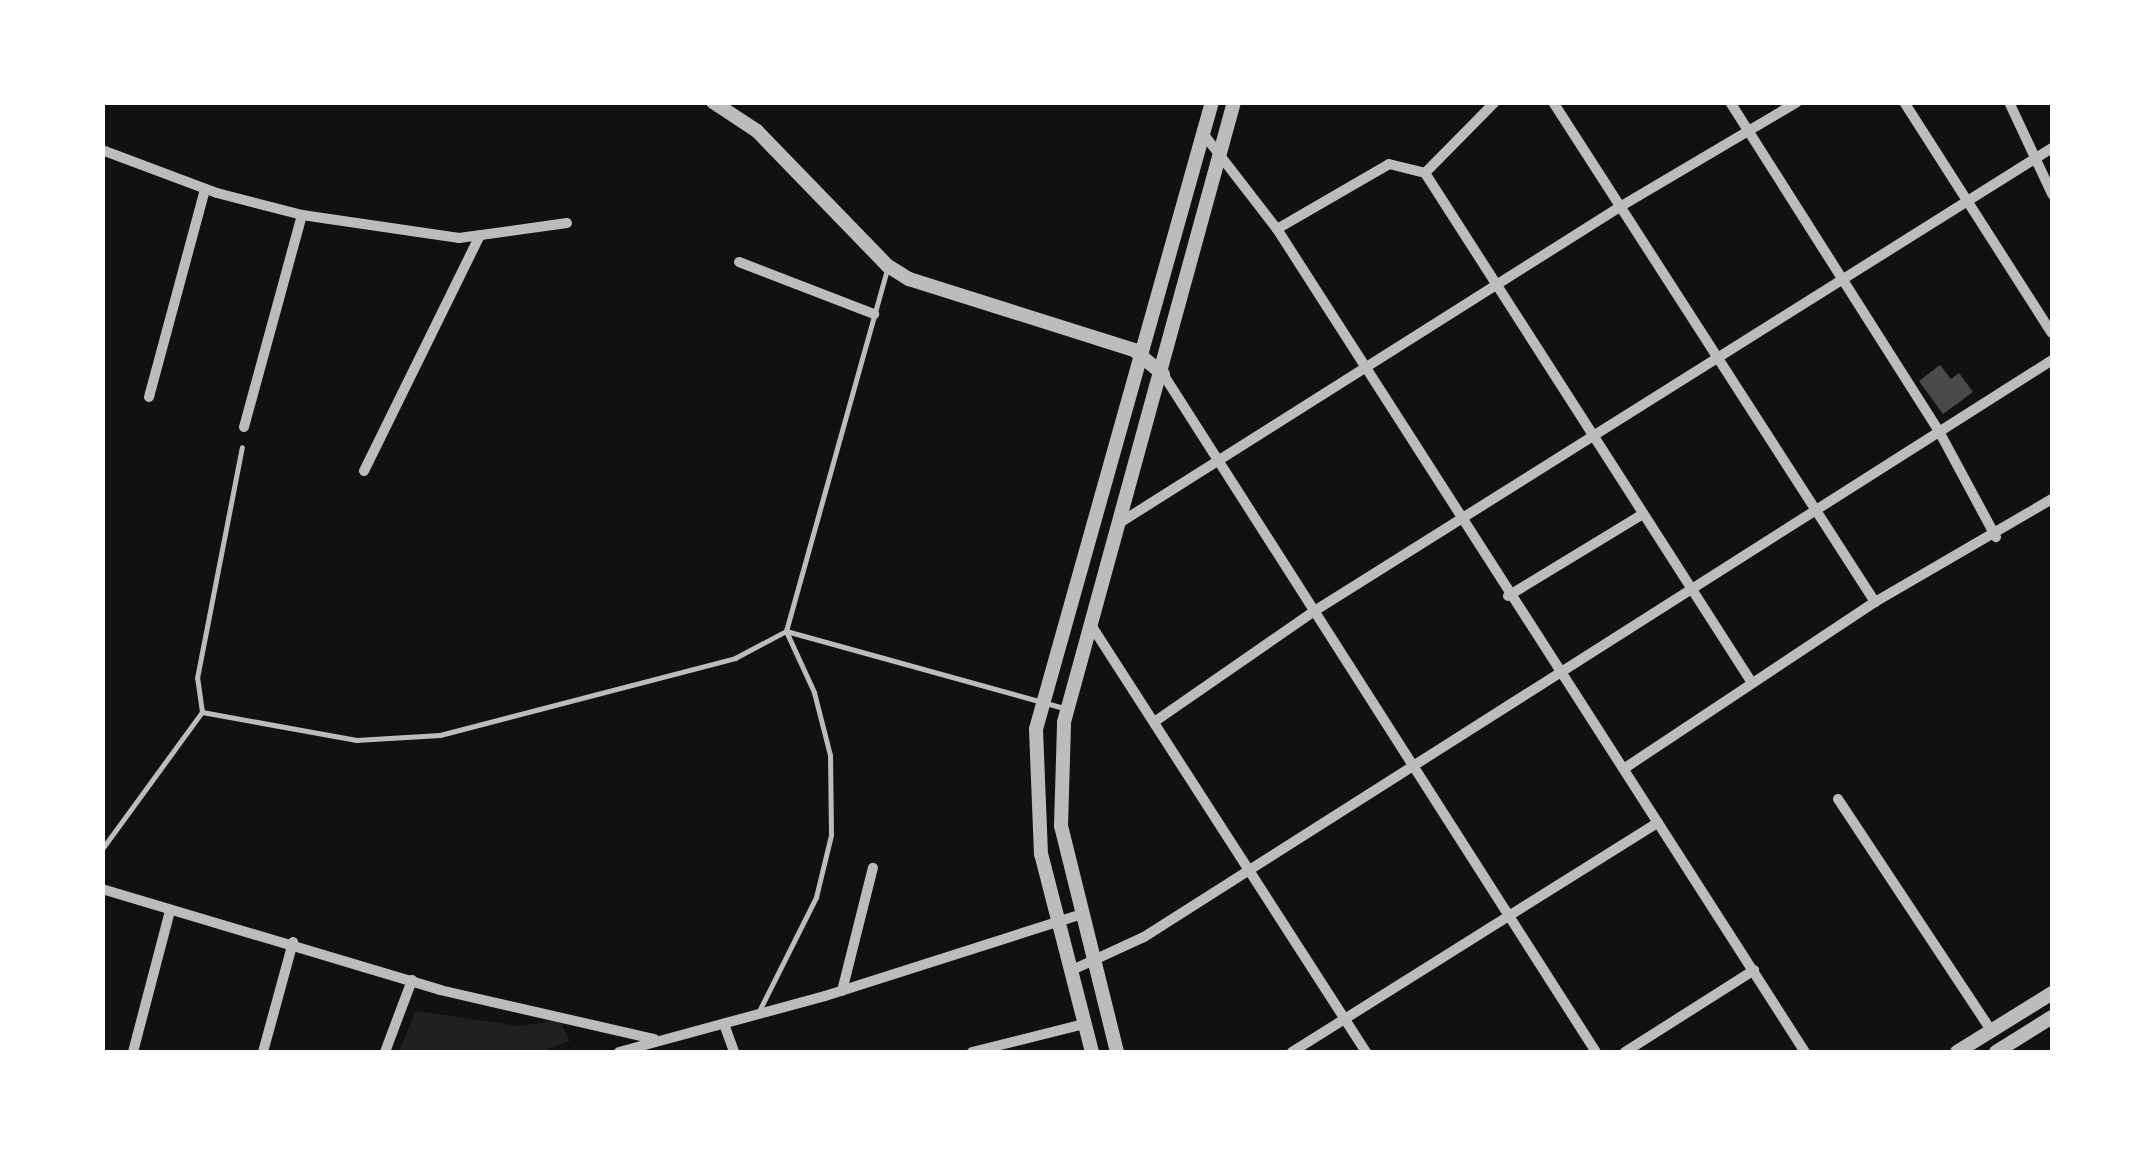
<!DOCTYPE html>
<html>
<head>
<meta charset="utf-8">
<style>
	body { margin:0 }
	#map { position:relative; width:2155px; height:1155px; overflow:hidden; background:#111; font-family:Mulish,sans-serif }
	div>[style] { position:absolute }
	.green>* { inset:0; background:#202020 }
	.building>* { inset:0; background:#4a4a4a }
	.service>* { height:5px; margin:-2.5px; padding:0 2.5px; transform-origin:2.5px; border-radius:2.5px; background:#bcbcbc }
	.minor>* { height:10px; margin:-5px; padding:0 5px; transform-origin:5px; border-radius:5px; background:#bcbcbc }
	.tertiary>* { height:14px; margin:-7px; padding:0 7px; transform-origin:7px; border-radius:7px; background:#bcbcbc }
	span { translate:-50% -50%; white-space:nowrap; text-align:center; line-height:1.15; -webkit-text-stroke:8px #fff; paint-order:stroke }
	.frame { position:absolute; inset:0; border:105px solid #fff; pointer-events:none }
</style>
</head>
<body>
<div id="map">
	<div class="green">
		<i style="clip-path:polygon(416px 1011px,519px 1026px,559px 1020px,570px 1041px,539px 1052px,399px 1052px)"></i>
	</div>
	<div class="building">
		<i style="clip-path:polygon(1940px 365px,1951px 379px,1959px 373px,1973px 392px,1943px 414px,1919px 381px)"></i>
	</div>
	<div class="service">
		<i style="left:786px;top:631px;width:292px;rotate:15.5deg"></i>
		<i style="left:202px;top:712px;width:34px;rotate:-98deg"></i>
		<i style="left:197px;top:678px;width:235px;rotate:-79deg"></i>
		<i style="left:102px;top:849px;width:170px;rotate:-53.9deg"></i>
		<i style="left:202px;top:712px;width:157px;rotate:10.3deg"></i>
		<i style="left:356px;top:740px;width:84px;rotate:-3.4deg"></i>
		<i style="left:440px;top:735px;width:305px;rotate:-14.6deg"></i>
		<i style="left:735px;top:658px;width:58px;rotate:-27.9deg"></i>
		<i style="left:786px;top:631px;width:376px;rotate:-74.4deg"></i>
		<i style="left:758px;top:1013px;width:130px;rotate:-63.4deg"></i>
		<i style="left:816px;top:897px;width:64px;rotate:-76.4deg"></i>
		<i style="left:831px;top:835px;width:80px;rotate:-90.7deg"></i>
		<i style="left:830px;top:755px;width:65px;rotate:-104.3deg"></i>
		<i style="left:814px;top:692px;width:67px;rotate:-114.7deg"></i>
	</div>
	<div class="minor">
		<i style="left:1553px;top:102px;width:595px;rotate:57.22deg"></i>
		<i style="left:1730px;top:102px;width:394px;rotate:57.6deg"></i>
		<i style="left:1941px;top:435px;width:116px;rotate:61.7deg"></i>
		<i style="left:1904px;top:102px;width:274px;rotate:57.4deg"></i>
		<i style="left:2009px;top:102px;width:102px;rotate:64.9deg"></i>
		<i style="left:1205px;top:136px;width:118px;rotate:52.3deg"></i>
		<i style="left:1277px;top:229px;width:978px;rotate:57.32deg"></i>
		<i style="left:102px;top:150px;width:123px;rotate:20.5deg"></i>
		<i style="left:217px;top:193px;width:88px;rotate:14.5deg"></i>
		<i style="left:302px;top:215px;width:159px;rotate:8.3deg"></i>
		<i style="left:459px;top:238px;width:109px;rotate:-7.9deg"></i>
		<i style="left:1425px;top:173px;width:606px;rotate:57.33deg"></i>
		<i style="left:1277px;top:229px;width:129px;rotate:-30.1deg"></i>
		<i style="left:1389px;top:164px;width:37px;rotate:14deg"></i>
		<i style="left:1425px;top:173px;width:100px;rotate:-45.4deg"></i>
		<i style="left:739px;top:262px;width:145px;rotate:21.1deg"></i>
		<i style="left:1163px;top:374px;width:804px;rotate:57.44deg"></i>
		<i style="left:149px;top:397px;width:215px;rotate:-74.9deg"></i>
		<i style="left:244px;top:427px;width:220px;rotate:-74.7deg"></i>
		<i style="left:364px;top:471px;width:263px;rotate:-63.8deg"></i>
		<i style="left:1121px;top:522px;width:588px;rotate:-32.28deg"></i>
		<i style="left:1618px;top:208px;width:208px;rotate:-30.6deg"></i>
		<i style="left:1508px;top:596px;width:158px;rotate:-31.3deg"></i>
		<i style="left:1091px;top:625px;width:508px;rotate:57.22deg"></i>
		<i style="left:1157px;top:720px;width:193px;rotate:-34.7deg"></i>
		<i style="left:1316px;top:610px;width:869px;rotate:-32.12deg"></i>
		<i style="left:1625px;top:768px;width:300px;rotate:-33.6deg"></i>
		<i style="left:1875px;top:602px;width:205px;rotate:-30.2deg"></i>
		<i style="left:1838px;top:799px;width:279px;rotate:56.5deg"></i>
		<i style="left:102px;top:889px;width:353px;rotate:16.6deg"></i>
		<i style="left:440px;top:990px;width:220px;rotate:12.9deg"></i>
		<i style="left:1070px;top:971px;width:81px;rotate:-24.7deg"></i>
		<i style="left:1144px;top:937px;width:1076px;rotate:-32.43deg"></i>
		<i style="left:842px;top:991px;width:127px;rotate:-75.9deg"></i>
		<i style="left:724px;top:1024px;width:30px;rotate:70deg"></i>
		<i style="left:133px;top:1052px;width:146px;rotate:-75.3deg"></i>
		<i style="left:263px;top:1052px;width:114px;rotate:-74.7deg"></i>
		<i style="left:385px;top:1052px;width:77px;rotate:-69.4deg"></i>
		<i style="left:619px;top:1052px;width:213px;rotate:-15.2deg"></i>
		<i style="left:825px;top:996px;width:270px;rotate:-17.7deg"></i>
		<i style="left:972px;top:1052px;width:115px;rotate:-14deg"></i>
		<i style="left:1292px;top:1052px;width:432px;rotate:-32.1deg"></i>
		<i style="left:1625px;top:1052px;width:153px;rotate:-32.4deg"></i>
	</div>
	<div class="tertiary">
		<i style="left:713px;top:102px;width:53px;rotate:33.4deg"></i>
		<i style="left:757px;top:131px;width:188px;rotate:45.9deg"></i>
		<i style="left:888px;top:266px;width:25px;rotate:32deg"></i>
		<i style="left:909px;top:279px;width:236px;rotate:17.5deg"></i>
		<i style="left:1134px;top:350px;width:38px;rotate:40deg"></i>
		<i style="left:1092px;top:1052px;width:204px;rotate:-104.4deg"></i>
		<i style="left:1041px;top:854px;width:125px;rotate:-92.3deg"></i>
		<i style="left:1036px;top:729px;width:651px;rotate:-74.32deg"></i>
		<i style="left:1117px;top:1052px;width:233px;rotate:-103.9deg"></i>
		<i style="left:1061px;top:826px;width:104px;rotate:-88.3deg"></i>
		<i style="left:1064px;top:722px;width:643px;rotate:-74.67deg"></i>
		<i style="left:1957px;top:1052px;width:112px;rotate:-31.8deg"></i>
		<i style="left:1996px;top:1052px;width:66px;rotate:-32deg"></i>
	</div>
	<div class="frame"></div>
</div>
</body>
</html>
